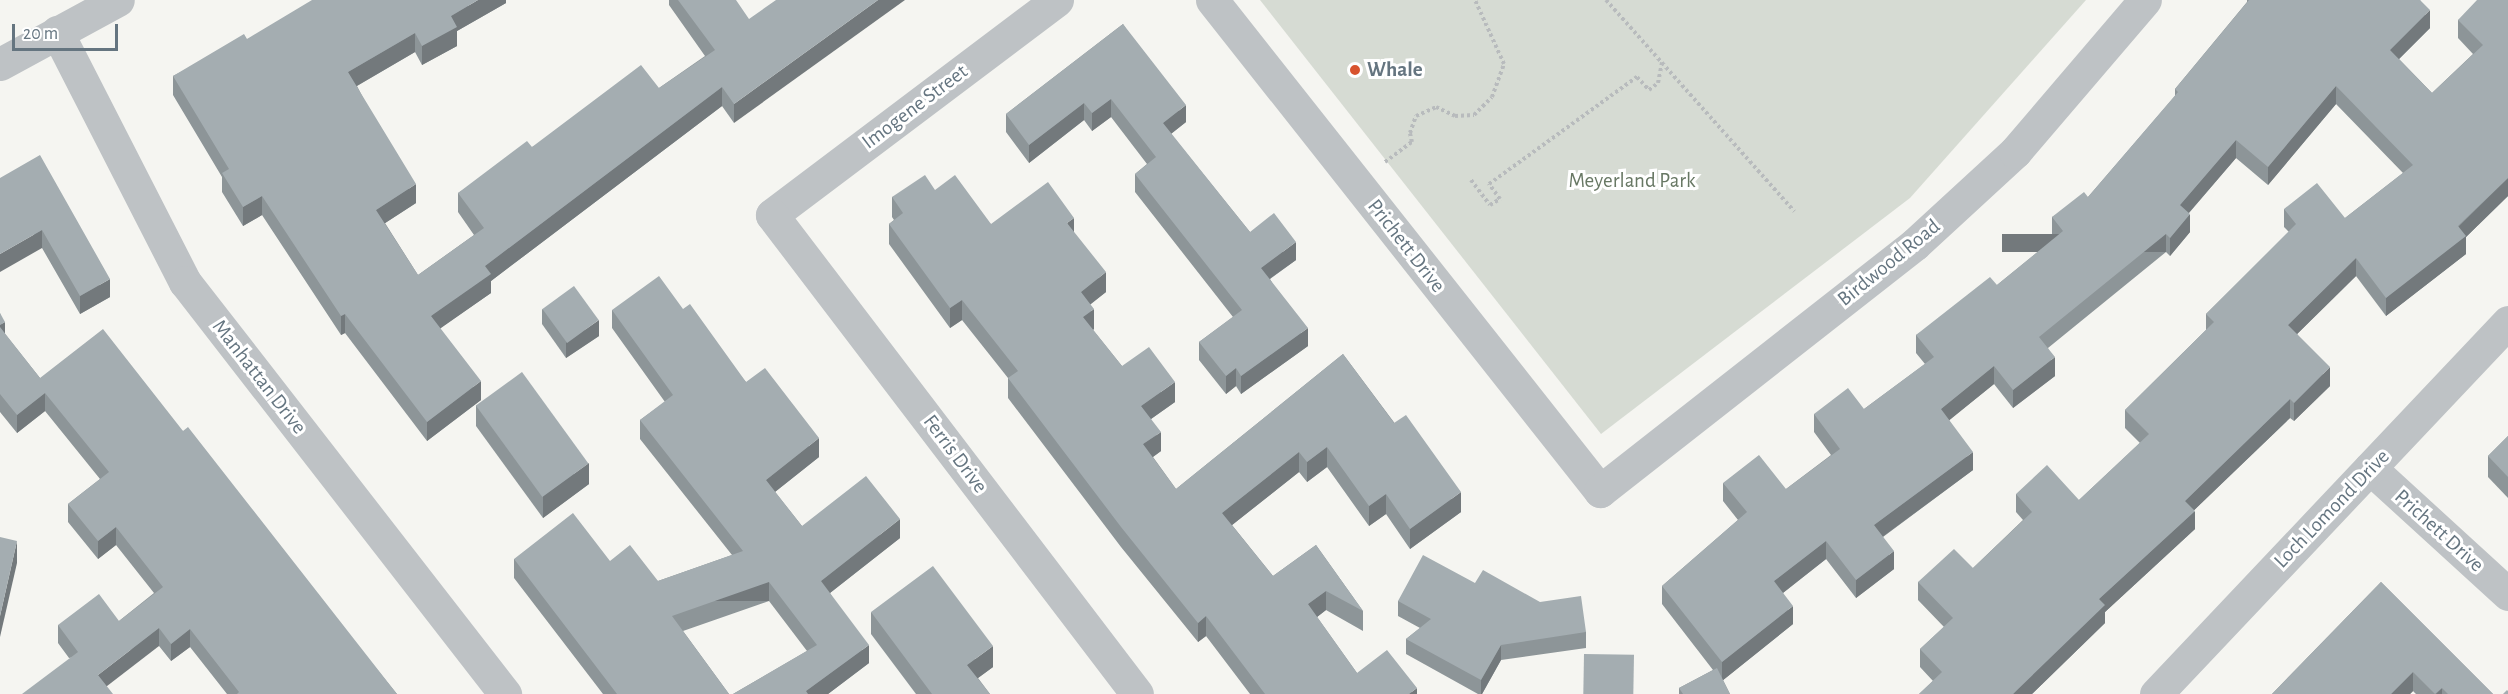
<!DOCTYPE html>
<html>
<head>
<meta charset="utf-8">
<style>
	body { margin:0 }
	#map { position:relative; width:2508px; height:694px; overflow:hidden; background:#f5f5f1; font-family:"Alegreya Sans",sans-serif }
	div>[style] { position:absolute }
	.green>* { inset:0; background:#d6dbd3 }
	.path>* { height:4px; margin-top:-2px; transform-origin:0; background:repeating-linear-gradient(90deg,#b8bbbd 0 3px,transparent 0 6px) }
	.minor>* { height:33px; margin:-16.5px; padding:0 16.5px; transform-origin:16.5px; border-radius:16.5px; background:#bec2c5 }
	.wall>* { inset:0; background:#8d9598 }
	.shaded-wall>* { inset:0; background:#73797c; transform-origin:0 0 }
	.building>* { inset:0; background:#a4adb1; transform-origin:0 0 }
	.dots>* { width:16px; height:16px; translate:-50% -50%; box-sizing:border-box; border:3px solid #fff; border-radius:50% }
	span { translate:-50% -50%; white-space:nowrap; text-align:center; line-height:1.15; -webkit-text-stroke:6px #fff; paint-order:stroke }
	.poi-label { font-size:21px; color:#657580; font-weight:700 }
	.left { translate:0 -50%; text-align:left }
	.street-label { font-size:21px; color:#657580 }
	.park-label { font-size:21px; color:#687864 }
	.scale { position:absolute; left:12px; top:24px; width:106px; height:27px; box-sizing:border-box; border:3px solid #657580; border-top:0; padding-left:8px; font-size:18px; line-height:21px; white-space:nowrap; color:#657580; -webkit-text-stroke:4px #fff; paint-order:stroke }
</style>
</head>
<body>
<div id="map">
	<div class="green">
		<i style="clip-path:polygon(1260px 0,2086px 0,1910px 198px,1601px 434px)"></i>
	</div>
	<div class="path">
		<i style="left:1606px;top:0;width:283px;rotate:48.3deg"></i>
		<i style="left:1385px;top:162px;width:34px;rotate:-37deg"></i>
		<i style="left:1412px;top:142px;width:9px;rotate:-103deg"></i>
		<i style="left:1410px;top:133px;width:18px;rotate:-71deg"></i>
		<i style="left:1416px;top:116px;width:22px;rotate:-24deg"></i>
		<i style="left:1436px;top:107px;width:21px;rotate:25deg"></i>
		<i style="left:1455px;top:116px;width:19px;rotate:-3deg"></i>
		<i style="left:1474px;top:115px;width:25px;rotate:-45deg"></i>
		<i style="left:1492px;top:97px;width:35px;rotate:-70deg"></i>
		<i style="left:1504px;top:64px;width:70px;rotate:-114.4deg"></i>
		<i style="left:1471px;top:180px;width:31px;rotate:53deg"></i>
		<i style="left:1490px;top:205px;width:12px;rotate:-31deg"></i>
		<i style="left:1500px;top:199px;width:19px;rotate:-126deg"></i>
		<i style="left:1489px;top:184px;width:183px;rotate:-35.9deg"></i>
		<i style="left:1637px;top:77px;width:18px;rotate:47deg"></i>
		<i style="left:1649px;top:90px;width:11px;rotate:-38deg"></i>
		<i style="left:1658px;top:83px;width:21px;rotate:-79deg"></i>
	</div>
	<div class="minor">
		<i style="left:1057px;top:0;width:357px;rotate:143deg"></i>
		<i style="left:772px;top:215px;width:602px;rotate:52.69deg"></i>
		<i style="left:1212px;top:0;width:626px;rotate:51.68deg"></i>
		<i style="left:1600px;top:491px;width:400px;rotate:-38.1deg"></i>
		<i style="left:1915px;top:244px;width:136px;rotate:-42.6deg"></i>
		<i style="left:2015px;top:152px;width:200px;rotate:-49.5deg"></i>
		<i style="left:57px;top:32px;width:281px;rotate:62.9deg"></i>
		<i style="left:185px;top:282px;width:522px;rotate:52.16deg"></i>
		<i style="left:0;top:64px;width:134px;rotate:-28.5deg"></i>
		<i style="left:2370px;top:468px;width:187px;rotate:42.4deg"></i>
		<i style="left:2156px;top:694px;width:512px;rotate:-46.58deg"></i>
	</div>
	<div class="wall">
		<i style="clip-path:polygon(506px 0,506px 3px,457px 31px,457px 46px,422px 65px,415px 52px,357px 86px,416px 203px,385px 223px,418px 275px,474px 235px,458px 212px,458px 193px,532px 147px,659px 88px,705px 56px,669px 5px,669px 0,736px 0,734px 123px,722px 106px,491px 281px,491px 293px,440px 328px,481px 400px,427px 441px,345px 333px,341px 335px,262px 215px,243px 226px,222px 192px,222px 177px,173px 95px,173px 76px,247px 39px)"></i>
		<i style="clip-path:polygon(2247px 0,2420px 0,2430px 28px,2399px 59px,2432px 93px,2473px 54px,2458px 38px,2458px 20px,2508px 0,2508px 196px,2466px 237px,2466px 254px,2386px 316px,2356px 276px,2297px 334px,2330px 386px,2294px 421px,2290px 418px,2194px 510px,2195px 529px,2105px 612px,2105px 623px,2032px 694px,1919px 694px,1933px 681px,1920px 667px,1920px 649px,1944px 627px,1918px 600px,1918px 582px,1973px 568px,2023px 520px,2016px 512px,2016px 494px,2079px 500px,2140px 443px,2125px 428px,2125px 410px,2206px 330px,2206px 314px,2289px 232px,2284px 227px,2284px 209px,2345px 218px,2403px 173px,2336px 104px,2268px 185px,2236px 158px,2189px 213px,2190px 232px,2170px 256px,2166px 252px,2048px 348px,2055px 376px,2013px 408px,1994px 384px,1949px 420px,1973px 470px,1883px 537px,1894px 569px,1856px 598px,1826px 559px,1783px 593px,1793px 624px,1723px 680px,1730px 694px,1679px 694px,1679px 688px,1713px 670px,1662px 604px,1662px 586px,1738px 520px,1723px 501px,1723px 483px,1786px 489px,1831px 455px,1814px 432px,1814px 414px,1864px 409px,1925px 364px,1916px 353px,1916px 335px,1997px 285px,2055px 238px,2052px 235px,2052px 217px,2088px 197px,2175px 96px,2175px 89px,2247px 2px)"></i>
		<i style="clip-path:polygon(1123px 24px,1186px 122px,1171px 134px,1250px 232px,1296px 260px,1270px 279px,1308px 346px,1241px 394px,1236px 386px,1226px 394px,1199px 360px,1199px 342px,1233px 317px,1135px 192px,1135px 174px,1147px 164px,1111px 117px,1092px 131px,1084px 120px,1029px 163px,1006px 132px,1006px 114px)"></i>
		<i style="clip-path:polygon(0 178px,110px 297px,80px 314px,42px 248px)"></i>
		<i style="clip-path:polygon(935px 190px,991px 224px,1074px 233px,1106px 292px,1090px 304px,1094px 329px,1093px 330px,1122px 366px,1175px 402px,1151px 419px,1161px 451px,1153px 457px,1176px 489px,1343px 354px,1461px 512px,1410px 549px,1386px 514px,1369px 526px,1327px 467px,1307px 482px,1299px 472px,1232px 525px,1273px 576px,1316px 545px,1363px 611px,1363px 631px,1326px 610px,1317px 617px,1357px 673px,1417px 694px,1250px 694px,1206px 636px,1198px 642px,1121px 547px,1008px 398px,1008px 378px,962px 320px,950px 328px,889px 244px,889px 224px,894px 220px,892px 217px,892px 197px)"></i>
		<i style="clip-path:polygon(542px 309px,599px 336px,566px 358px,542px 324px)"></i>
		<i style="clip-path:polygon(683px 309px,746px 382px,819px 457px,775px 492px,802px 526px,900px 538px,830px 593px,869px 663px,828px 694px,733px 694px,807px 651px,769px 601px,683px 631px,729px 694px,603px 694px,514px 578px,514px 559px,610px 561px,658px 581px,732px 555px,640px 439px,640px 420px,665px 402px,612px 328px,612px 310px)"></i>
		<i style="clip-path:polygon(0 313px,5px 334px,40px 378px,183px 431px,397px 694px,227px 694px,190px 647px,171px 661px,159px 646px,69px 658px,58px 643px,58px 625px,119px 621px,154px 593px,116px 545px,98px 559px,68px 522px,68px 504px,100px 479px,45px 411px,17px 433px,0 412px)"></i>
		<i style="clip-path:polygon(476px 405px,589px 484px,543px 518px,476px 426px)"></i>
		<i style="clip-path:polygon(2508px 436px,2508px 498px,2488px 477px,2488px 456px)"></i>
		<i style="clip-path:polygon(2381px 582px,2493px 694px,2416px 694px,2413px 691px,2410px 694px,2272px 694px)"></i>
		<i style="clip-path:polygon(1475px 583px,1586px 632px,1586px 648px,1501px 660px,1482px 694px,1478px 694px,1406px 654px,1406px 639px,1420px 628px,1398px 616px,1398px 601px)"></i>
		<i style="clip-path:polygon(871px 612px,993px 667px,978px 678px,990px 694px,916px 694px,871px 634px)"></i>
	</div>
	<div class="shaded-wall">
		<i style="clip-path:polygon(478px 0,506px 0,506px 3px,457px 31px,457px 46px,422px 65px,422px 46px,451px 16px)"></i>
		<i style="clip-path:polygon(878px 0,905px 0,734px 123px,734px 104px)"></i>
		<i style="clip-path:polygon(2430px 10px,2430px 28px,2390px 68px,2390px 50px)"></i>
		<i style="clip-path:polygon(415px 33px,415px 52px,348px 91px,348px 72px)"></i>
		<i style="clip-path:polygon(2336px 86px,2336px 104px,2268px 185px,2268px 167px)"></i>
		<i style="clip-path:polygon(722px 87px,722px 106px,491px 281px,491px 293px,431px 335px,431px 316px,485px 266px)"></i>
		<i style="clip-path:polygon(1111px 99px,1111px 117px,1092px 131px,1092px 113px)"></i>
		<i style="clip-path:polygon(1084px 103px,1084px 120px,1029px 163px,1029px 145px)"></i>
		<i style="clip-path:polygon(1186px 105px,1186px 122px,1163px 140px,1163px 123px)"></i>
		<i style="clip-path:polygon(2236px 140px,2236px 158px,2180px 223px,2180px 205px)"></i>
		<i style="clip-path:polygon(2508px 178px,2508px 196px,2466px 237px,2466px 254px,2386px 316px,2386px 298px)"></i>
		<i style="clip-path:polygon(416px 184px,416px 203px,376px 229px,376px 210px)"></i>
		<i style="clip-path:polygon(262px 196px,262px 215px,243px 226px,243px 207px)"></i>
		<i style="clip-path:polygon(2190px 214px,2190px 232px,2170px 256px,2170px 238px)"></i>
		<i style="clip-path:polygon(1074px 218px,1074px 238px,1067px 223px)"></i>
		<i style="clip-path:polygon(42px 230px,42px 248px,0 272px,0 254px)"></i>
		<i style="left:2166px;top:234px;width:18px;height:164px;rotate:90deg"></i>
		<i style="clip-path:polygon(1296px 242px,1296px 260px,1261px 285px,1261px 268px)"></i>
		<i style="clip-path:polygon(2356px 258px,2356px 276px,2288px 343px,2288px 325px)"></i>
		<i style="clip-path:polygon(1106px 272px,1106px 292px,1081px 312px,1081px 292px)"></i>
		<i style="clip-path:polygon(110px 279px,110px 297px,80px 314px,80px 296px)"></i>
		<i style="clip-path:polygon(962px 300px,962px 320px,950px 328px,950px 308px)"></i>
		<i style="clip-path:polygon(1094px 309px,1094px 329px,1083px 337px,1083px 317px)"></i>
		<i style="clip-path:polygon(345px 314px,345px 333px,341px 335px,341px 316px)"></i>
		<i style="clip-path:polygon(599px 320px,599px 336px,566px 358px,566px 343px)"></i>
		<i style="clip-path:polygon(5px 322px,5px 339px,0 343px,0 325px)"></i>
		<i style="clip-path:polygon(1308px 328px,1308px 346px,1241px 394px,1241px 376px)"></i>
		<i style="clip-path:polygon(2055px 357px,2055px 376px,2013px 408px,2013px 390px)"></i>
		<i style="clip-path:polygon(1994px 366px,1994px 384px,1941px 427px,1941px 409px)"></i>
		<i style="clip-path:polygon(2330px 367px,2330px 386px,2294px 421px,2294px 403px)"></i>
		<i style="clip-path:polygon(1236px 368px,1236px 386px,1226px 394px,1226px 376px)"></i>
		<i style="clip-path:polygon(481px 381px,481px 400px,427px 441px,427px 422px)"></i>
		<i style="clip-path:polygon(1175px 382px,1175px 402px,1141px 426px,1141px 406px)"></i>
		<i style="clip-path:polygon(45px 393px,45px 411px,17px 433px,17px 415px)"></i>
		<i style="clip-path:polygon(2290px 399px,2290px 418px,2185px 519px,2185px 501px)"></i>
		<i style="clip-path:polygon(1161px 432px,1161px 451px,1143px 464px,1143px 444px)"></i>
		<i style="clip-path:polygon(819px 438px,819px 457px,766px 499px,766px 480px)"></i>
		<i style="clip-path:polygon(1327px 447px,1327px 467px,1307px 482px,1307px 462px)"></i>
		<i style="clip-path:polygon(1299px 452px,1299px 472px,1222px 533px,1222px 513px)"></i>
		<i style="clip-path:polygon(1973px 452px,1973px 470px,1874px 543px,1874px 525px)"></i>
		<i style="clip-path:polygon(589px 463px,589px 484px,543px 518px,543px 496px)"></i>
		<i style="clip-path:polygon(1461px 492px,1461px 512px,1410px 549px,1410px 529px)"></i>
		<i style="clip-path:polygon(1386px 494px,1386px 514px,1369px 526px,1369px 506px)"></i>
		<i style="clip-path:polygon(2195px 511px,2195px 529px,2105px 612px,2105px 623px,2032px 694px,2013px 694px,2099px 599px)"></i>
		<i style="clip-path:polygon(900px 519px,900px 538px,821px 600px,821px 581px)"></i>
		<i style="clip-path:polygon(116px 527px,116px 545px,98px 559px,98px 541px)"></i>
		<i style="clip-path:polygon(17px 541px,17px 563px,0 637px,0 616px)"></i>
		<i style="clip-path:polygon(1826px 541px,1826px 559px,1774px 600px,1774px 581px)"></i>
		<i style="clip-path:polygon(1894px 551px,1894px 569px,1856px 598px,1856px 580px)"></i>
		<i style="left:769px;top:582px;width:19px;height:103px;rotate:90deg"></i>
		<i style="clip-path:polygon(1326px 591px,1326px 610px,1308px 624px,1308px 604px)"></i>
		<i style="clip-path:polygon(1793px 606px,1793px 624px,1722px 681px,1722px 662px)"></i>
		<i style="clip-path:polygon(1206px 616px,1206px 636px,1198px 642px,1198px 623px)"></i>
		<i style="clip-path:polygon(159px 628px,159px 646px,98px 693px,98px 675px)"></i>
		<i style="clip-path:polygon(190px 629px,190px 647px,171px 661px,171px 644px)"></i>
		<i style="clip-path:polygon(869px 645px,869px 663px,828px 694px,806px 694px,806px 691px)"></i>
		<i style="clip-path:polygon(1501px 645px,1501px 660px,1482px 694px,1481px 694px,1481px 680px)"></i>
		<i style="clip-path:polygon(993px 646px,993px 667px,967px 686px,967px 665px)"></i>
		<i style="clip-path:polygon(2413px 672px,2413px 691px,2410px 694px,2391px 694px)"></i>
		<i style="clip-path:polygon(1417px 688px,1417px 694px,1409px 694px)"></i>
		<i style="clip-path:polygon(2442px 688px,2442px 694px,2436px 694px)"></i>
	</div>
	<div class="building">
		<i style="clip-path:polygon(312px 0,478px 0,451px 16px,457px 27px,422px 46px,415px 33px,348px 72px,416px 184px,376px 210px,418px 275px,484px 228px,458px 193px,527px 141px,532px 147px,641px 65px,659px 88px,715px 50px,678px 0,736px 0,749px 19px,776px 0,878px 0,734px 104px,722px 87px,485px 266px,491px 274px,431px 316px,481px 381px,427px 422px,345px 314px,341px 316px,262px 196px,243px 207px,222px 173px,229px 169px,173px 76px,244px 34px,247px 39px)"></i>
		<i style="clip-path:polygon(2249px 0,2420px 0,2430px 10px,2390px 50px,2432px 93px,2483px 45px,2458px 20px,2477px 0,2508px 0,2508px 178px,2458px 226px,2466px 236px,2386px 298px,2356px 258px,2288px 325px,2330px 367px,2294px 403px,2290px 399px,2185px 501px,2195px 511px,2099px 599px,2105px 605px,2013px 694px,1919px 694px,1942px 672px,1920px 649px,1953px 618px,1918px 582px,1954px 549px,1973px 568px,2032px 512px,2016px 494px,2047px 465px,2079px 500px,2149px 434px,2125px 410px,2214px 322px,2206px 314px,2296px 224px,2284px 209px,2317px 183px,2345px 218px,2413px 165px,2336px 86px,2268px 167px,2236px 140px,2180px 205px,2190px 214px,2170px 238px,2166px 234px,2039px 337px,2055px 357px,2013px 390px,1994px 366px,1941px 409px,1973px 452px,1874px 525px,1894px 551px,1856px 580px,1826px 541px,1774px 581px,1793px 606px,1722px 662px,1662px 586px,1747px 512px,1723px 483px,1759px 455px,1786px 489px,1840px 449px,1814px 414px,1848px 388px,1864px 409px,1934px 357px,1916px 335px,1990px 277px,1997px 285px,2063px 231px,2052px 217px,2084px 192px,2088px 197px,2178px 92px,2175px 89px)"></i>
		<i style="clip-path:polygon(1123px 24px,1186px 105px,1163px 123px,1250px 232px,1274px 213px,1296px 242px,1261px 268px,1308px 328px,1241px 376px,1236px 368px,1226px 376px,1199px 342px,1242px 310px,1135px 174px,1156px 157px,1111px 99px,1092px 113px,1084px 103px,1029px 145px,1006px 114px)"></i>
		<i style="clip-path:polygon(40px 155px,110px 279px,80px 296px,42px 230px,0 254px,0 178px)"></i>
		<i style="clip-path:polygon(925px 175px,935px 190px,955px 175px,991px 224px,1048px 182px,1074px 218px,1067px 223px,1106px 272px,1081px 292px,1094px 309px,1083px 317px,1122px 366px,1149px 347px,1175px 382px,1141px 406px,1161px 432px,1143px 444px,1176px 489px,1343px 354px,1394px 423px,1406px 415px,1461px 492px,1410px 529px,1386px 494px,1369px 506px,1327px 447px,1307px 462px,1299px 452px,1222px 513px,1273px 576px,1316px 545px,1363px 611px,1326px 591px,1308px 604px,1357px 673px,1387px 650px,1417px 688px,1409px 694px,1265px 694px,1206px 616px,1198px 623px,1121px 527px,1008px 378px,1018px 371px,962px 300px,950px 308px,889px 224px,903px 213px,892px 197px)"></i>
		<i style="clip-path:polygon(659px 276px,683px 309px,690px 304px,746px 382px,765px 368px,819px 438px,766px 480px,802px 526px,866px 476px,900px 519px,821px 581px,869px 645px,806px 691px,808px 694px,733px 694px,817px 645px,769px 582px,672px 616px,729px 694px,617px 694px,514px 559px,573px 513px,610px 561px,630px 545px,658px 581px,743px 551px,640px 420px,673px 395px,612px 310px)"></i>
		<i style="left:574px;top:286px;width:42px;height:39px;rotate:54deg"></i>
		<i style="clip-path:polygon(0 313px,5px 322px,0 325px)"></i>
		<i style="clip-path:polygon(0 327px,40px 378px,103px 329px,183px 431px,188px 427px,397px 694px,237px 694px,239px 692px,190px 629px,171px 644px,159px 628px,98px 675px,113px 694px,22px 694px,78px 652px,58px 625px,99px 594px,119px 621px,163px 587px,116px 527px,98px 541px,68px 504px,109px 472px,45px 393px,17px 415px,0 394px)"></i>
		<i style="left:522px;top:372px;width:113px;height:57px;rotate:54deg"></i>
		<i style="clip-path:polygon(2508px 436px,2508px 477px,2488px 456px)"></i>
		<i style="clip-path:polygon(0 537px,17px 541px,0 616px)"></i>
		<i style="clip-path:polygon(1423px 555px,1475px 583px,1483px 570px,1540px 602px,1581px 596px,1586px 632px,1501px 645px,1481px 680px,1406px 639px,1431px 619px,1398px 601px)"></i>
		<i style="clip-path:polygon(933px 566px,993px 646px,967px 665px,990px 694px,932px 694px,871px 612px)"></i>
		<i style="clip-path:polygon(2381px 582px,2493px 694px,2448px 694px,2442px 688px,2435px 694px,2413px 672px,2391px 694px,2272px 694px)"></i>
		<i style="left:1584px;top:654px;width:50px;height:40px;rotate:1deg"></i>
		<i style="clip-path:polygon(1717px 668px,1730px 694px,1683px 694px,1679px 688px)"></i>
		<i style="clip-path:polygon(2507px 690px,2508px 691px,2508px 694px,2503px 694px)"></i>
	</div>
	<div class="dots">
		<i style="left:1355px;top:70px;background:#d8532e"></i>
	</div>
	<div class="poi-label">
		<span class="left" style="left:1367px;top:70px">Whale</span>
	</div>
	<div class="street-label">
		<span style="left:915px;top:107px;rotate:-37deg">Imogene Street</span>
		<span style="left:1406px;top:246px;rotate:52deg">Prichett Drive</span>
		<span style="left:1889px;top:263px;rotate:-39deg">Birdwood Road</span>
		<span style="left:259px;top:377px;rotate:52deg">Manhattan Drive</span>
		<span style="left:955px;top:454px;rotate:53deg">Ferris Drive</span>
		<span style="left:2332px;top:509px;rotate:-46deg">Loch Lomond Drive</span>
		<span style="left:2439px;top:531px;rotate:42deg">Prichett Drive</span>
	</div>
	<div class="park-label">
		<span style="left:1632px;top:181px">Meyerland Park</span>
	</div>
	<div class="scale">20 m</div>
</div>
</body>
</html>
